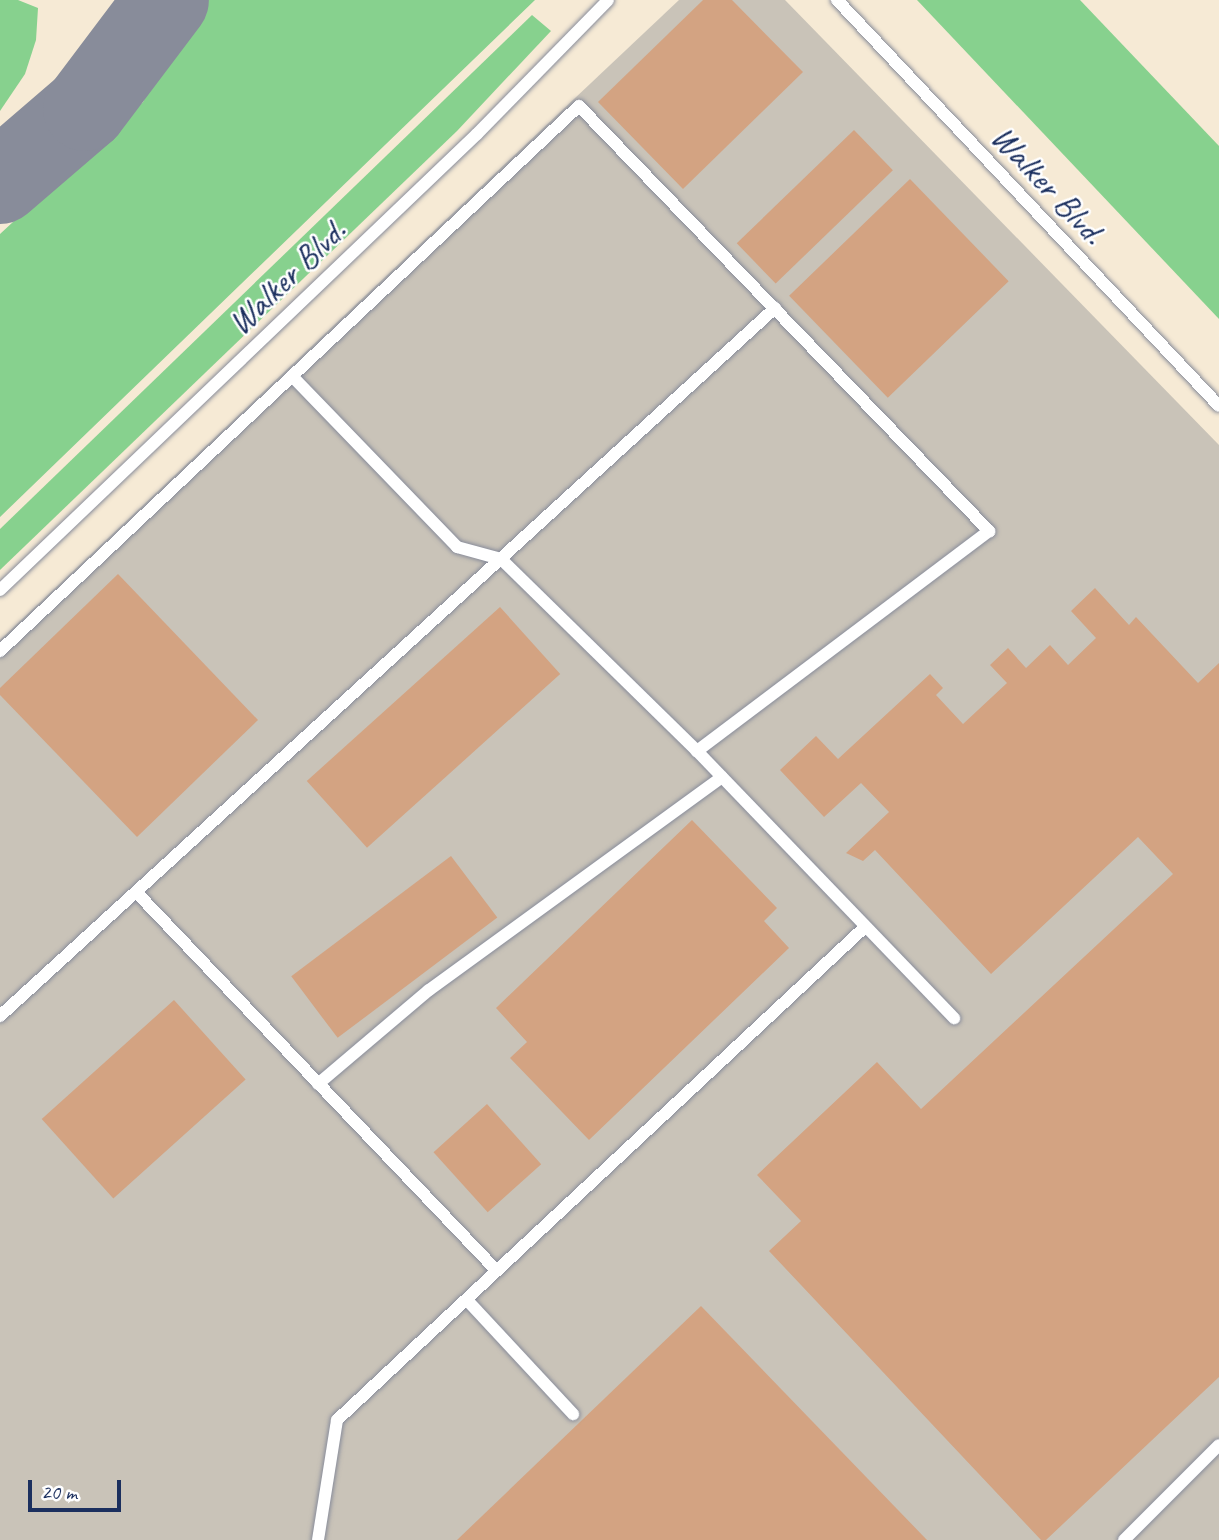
<!DOCTYPE html>
<html>
<head>
<meta charset="utf-8">
<style>
	body { margin:0 }
	#map { position:relative; width:1219px; height:1540px; overflow:hidden; background:#f6ead5; font-family:Caveat,sans-serif }
	div>[style] { position:absolute }
	.industrial>* { inset:0; background:#c9c3b8 }
	.green>* { inset:0; background:#87d18e }
	.taxiway>* { height:84px; margin:-42px; padding:0 42px; transform-origin:42px; border-radius:42px; background:#888c9a }
	.building>* { inset:0; background:#d3a382; transform-origin:0 0 }
	.roads { filter:drop-shadow(0 0 2px #888c9a) drop-shadow(0 0 2px #888c9a) }
	.service>* { height:12px; margin:-6px; padding:0 6px; transform-origin:6px; border-radius:6px; background:#fff }
	span { translate:-50% -50%; white-space:nowrap; text-align:center; line-height:1.15; -webkit-text-stroke:5px #fff; paint-order:stroke }
	.street-label { font-size:35px; color:#1b2f5e }
	.scale { position:absolute; left:28px; top:1480px; width:93px; height:32px; box-sizing:border-box; border:4px solid #1b2f5e; border-top:0; padding-left:9px; font-size:21px; line-height:24px; white-space:nowrap; color:#1b2f5e; -webkit-text-stroke:5px #fff; paint-order:stroke }
</style>
</head>
<body>
<div id="map">
	<div class="industrial">
		<i style="clip-path:polygon(679px 0,785px 0,1219px 445px,1219px 1540px,0 1540px,0 640px)"></i>
	</div>
	<div class="green">
		<i style="clip-path:polygon(0 0,18px 0,38px 8px,36px 40px,25px 74px,0 111px)"></i>
		<i style="clip-path:polygon(192px 0,535px 0,0 517px,0 234px,143px 102px)"></i>
		<i style="clip-path:polygon(917px 0,1080px 0,1219px 146px,1219px 319px)"></i>
		<i style="clip-path:polygon(532px 15px,551px 31px,457px 131px,0 570px,0 529px)"></i>
	</div>
	<div class="taxiway">
		<i style="left:0;top:182px;width:112px;rotate:-40.7deg"></i>
		<i style="left:85px;top:109px;width:136px;rotate:-53deg"></i>
	</div>
	<div class="building">
		<i style="clip-path:polygon(703px 0,732px 0,803px 72px,683px 189px,598px 102px)"></i>
		<i style="left:854px;top:130px;width:56px;height:163px;rotate:46deg"></i>
		<i style="left:910px;top:179px;width:142px;height:168px;rotate:46deg"></i>
		<i style="clip-path:polygon(118px 574px,258px 720px,137px 837px,0 695px,0 688px)"></i>
		<i style="clip-path:polygon(1095px 588px,1129px 625px,1136px 617px,1198px 683px,1219px 663px,1219px 1377px,1046px 1540px,1041px 1540px,769px 1251px,801px 1221px,757px 1175px,877px 1062px,921px 1109px,1173px 874px,1138px 837px,991px 974px,875px 850px,863px 861px,846px 853px,889px 812px,861px 783px,824px 817px,780px 770px,816px 736px,838px 759px,930px 674px,943px 688px,936px 695px,963px 724px,1007px 683px,990px 665px,1008px 648px,1026px 668px,1050px 645px,1068px 665px,1096px 638px,1071px 611px)"></i>
		<i style="left:500px;top:607px;width:90px;height:260px;rotate:48deg"></i>
		<i style="clip-path:polygon(692px 820px,777px 908px,764px 921px,789px 948px,589px 1140px,510px 1058px,527px 1042px,496px 1008px)"></i>
		<i style="left:451px;top:856px;width:77px;height:200px;rotate:53deg"></i>
		<i style="left:174px;top:1000px;width:107px;height:178px;rotate:48deg"></i>
		<i style="left:487px;top:1104px;width:81px;height:72px;rotate:48deg"></i>
		<i style="clip-path:polygon(701px 1306px,927px 1540px,457px 1540px)"></i>
	</div>
	<div class="roads">
		<div class="service">
			<i style="left:837px;top:0;width:557px;rotate:46.74deg"></i>
			<i style="left:292px;top:376px;width:238px;rotate:46deg"></i>
			<i style="left:457px;top:547px;width:46px;rotate:15.3deg"></i>
			<i style="left:501px;top:559px;width:274px;rotate:44.4deg"></i>
			<i style="left:697px;top:751px;width:371px;rotate:46.1deg"></i>
			<i style="left:0;top:590px;width:660px;rotate:-43.71deg"></i>
			<i style="left:477px;top:134px;width:187px;rotate:-45.6deg"></i>
			<i style="left:0;top:651px;width:795px;rotate:-43.27deg"></i>
			<i style="left:579px;top:106px;width:591px;rotate:46.03deg"></i>
			<i style="left:989px;top:531px;width:366px;rotate:143deg"></i>
			<i style="left:137px;top:893px;width:521px;rotate:46.4deg"></i>
			<i style="left:0;top:1016px;width:1050px;rotate:-42.41deg"></i>
			<i style="left:318px;top:1084px;width:145px;rotate:-40.3deg"></i>
			<i style="left:429px;top:990px;width:362px;rotate:-36deg"></i>
			<i style="left:467px;top:1300px;width:156px;rotate:47.1deg"></i>
			<i style="left:318px;top:1540px;width:121px;rotate:-81deg"></i>
			<i style="left:337px;top:1420px;width:722px;rotate:-43.04deg"></i>
			<i style="left:1124px;top:1540px;width:134px;rotate:-45deg"></i>
		</div>
	</div>
	<div class="street-label">
		<span style="left:1048px;top:185px;rotate:47deg">Walker Blvd.</span>
		<span style="left:287px;top:277px;rotate:-44deg">Walker Blvd.</span>
	</div>
	<div class="scale">20 m</div>
</div>
</body>
</html>
